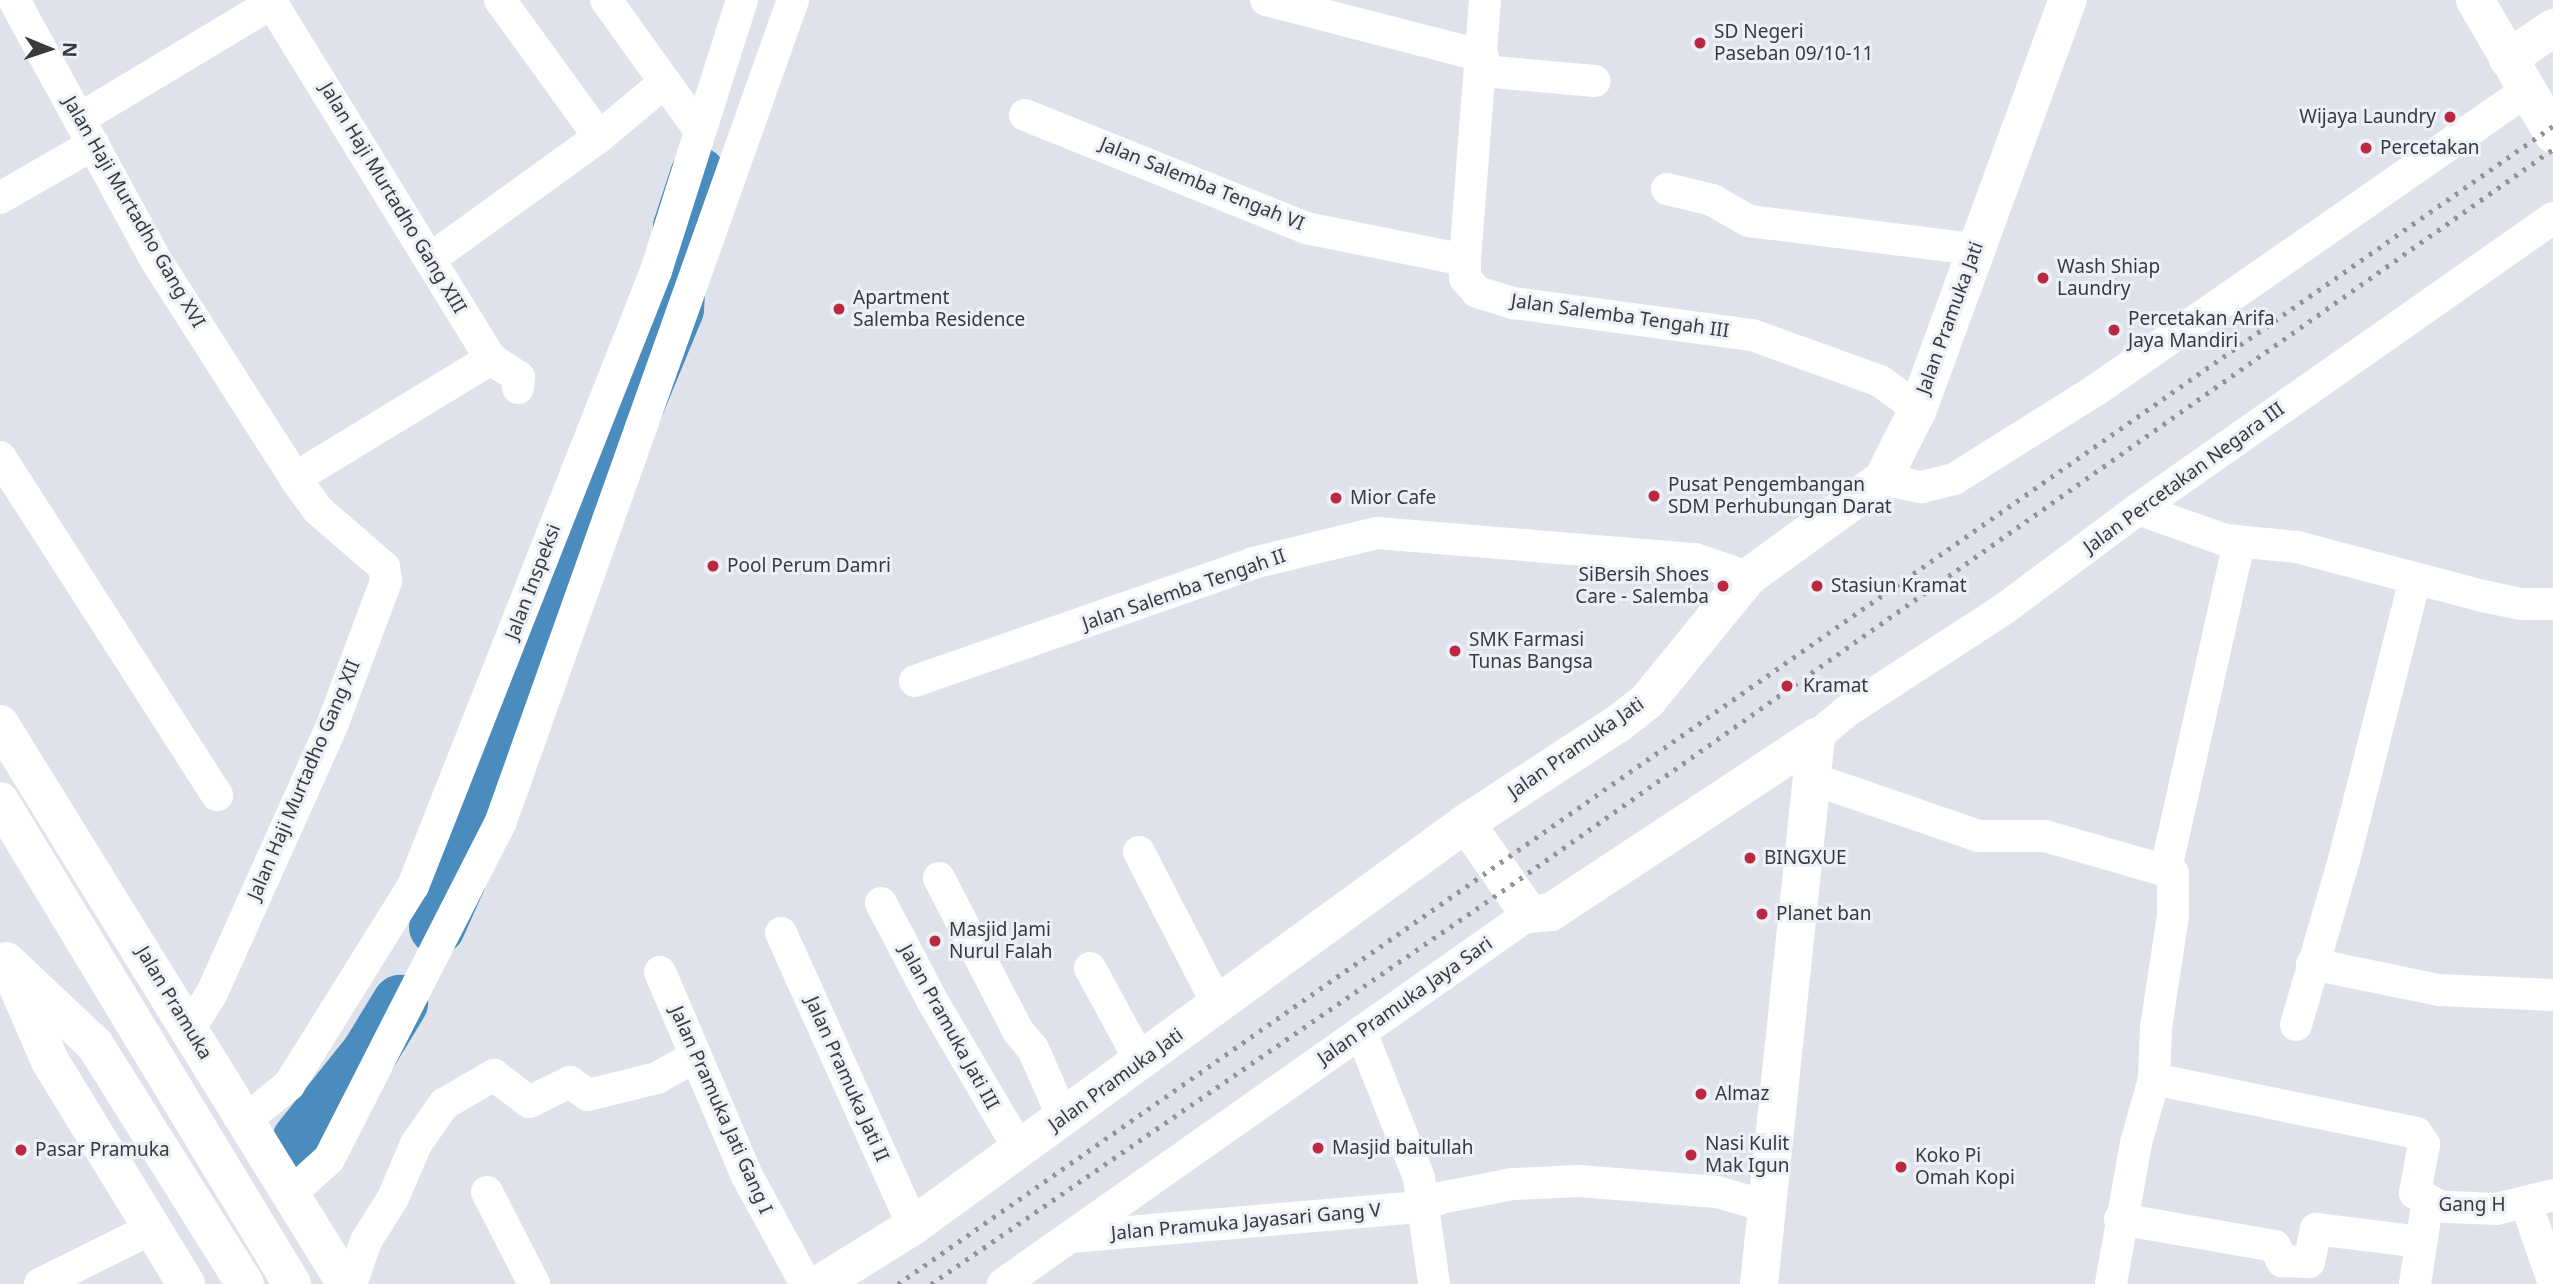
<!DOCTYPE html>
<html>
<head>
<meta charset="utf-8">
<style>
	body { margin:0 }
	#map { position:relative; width:2553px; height:1284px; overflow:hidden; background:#dfe2ea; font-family:"Noto Sans",sans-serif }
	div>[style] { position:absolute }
	.river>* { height:56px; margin:-28px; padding:0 28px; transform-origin:28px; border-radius:28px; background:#498cbd }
	.minor>* { height:32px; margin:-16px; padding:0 16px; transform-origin:16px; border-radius:16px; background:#fff }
	.tertiary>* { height:38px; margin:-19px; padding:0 19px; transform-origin:19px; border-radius:19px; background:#fff }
	.secondary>* { height:38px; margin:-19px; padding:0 19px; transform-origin:19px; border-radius:19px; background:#fff }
	.primary>* { height:38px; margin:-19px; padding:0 19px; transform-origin:19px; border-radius:19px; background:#fff }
	.rail>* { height:5px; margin-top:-2.5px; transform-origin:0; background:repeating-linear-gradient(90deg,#929499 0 3.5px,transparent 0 10.5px) }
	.dots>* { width:19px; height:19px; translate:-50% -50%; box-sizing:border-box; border:4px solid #ecf0f7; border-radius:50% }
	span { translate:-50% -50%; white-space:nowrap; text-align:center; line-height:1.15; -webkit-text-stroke:6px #ecf0f7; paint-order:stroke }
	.poi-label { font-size:19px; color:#393a3d }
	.left { translate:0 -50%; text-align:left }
	.right { translate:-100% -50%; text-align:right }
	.street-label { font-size:19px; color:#393a3d }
	.north { position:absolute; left:14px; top:14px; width:70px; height:70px; -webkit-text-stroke:5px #ecf0f7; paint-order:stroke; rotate:92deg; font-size:19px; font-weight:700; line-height:28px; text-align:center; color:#393a3d }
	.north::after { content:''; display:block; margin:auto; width:24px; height:32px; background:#393a3d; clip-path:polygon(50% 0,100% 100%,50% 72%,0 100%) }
</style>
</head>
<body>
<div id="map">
	<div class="river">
		<i style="left:437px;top:927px;width:51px;rotate:-65.9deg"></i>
		<i style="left:458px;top:880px;width:96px;rotate:-73.6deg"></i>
		<i style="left:485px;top:788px;width:188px;rotate:-69.4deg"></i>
		<i style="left:551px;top:612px;width:328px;rotate:-67.6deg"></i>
		<i style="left:676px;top:309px;width:82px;rotate:-86.5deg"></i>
		<i style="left:681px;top:227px;width:55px;rotate:-71.9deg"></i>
		<i style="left:300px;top:1140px;width:110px;rotate:-51.3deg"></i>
		<i style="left:369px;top:1054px;width:60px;rotate:-58.7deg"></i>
	</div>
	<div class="minor">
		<i style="left:14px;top:0;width:298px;rotate:61.4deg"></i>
		<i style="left:157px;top:262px;width:256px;rotate:57.4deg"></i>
		<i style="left:295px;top:478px;width:229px;rotate:-31.3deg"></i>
		<i style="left:270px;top:0;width:422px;rotate:58.4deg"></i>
		<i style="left:491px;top:359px;width:33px;rotate:33deg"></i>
		<i style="left:519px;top:377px;width:11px;rotate:95deg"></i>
		<i style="left:500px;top:0;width:169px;rotate:54.1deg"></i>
		<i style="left:606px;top:0;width:161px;rotate:54.3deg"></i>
		<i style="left:1266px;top:0;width:224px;rotate:14.5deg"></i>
		<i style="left:1485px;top:0;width:261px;rotate:94.4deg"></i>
		<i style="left:1465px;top:260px;width:18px;rotate:90deg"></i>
		<i style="left:1465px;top:278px;width:18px;rotate:49deg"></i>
		<i style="left:1477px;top:292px;width:39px;rotate:17deg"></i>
		<i style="left:1514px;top:303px;width:240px;rotate:7.7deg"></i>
		<i style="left:1752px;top:335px;width:136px;rotate:19.8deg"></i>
		<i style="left:1880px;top:381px;width:47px;rotate:36.4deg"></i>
		<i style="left:1482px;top:71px;width:113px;rotate:5.1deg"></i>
		<i style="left:1025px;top:115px;width:303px;rotate:21.9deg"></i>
		<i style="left:1306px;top:228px;width:162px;rotate:11.4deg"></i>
		<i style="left:79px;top:119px;width:225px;rotate:-31deg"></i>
		<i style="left:1667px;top:189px;width:46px;rotate:13.7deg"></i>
		<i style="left:1712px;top:200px;width:43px;rotate:29.6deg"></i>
		<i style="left:1749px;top:221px;width:227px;rotate:7.1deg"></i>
		<i style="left:0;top:198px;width:108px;rotate:-29.9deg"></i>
		<i style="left:430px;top:259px;width:208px;rotate:-35.8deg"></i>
		<i style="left:599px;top:137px;width:86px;rotate:-39.8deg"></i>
		<i style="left:0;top:457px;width:402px;rotate:57.3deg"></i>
		<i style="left:1883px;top:479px;width:40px;rotate:12deg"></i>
		<i style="left:1922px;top:487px;width:33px;rotate:-14deg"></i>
		<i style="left:1954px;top:479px;width:168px;rotate:-32.1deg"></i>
		<i style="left:2096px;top:390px;width:524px;rotate:-34.81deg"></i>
		<i style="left:2138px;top:509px;width:92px;rotate:19.6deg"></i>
		<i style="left:2225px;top:540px;width:72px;rotate:5.6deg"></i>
		<i style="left:2297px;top:547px;width:192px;rotate:14.8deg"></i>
		<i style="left:2483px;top:596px;width:39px;rotate:12deg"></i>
		<i style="left:2521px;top:604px;width:32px"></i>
		<i style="left:915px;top:681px;width:358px;rotate:-19.2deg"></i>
		<i style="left:1253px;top:563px;width:128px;rotate:-13.6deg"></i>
		<i style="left:1377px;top:533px;width:319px;rotate:4.7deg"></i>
		<i style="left:1695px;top:559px;width:56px;rotate:18.8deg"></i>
		<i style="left:1816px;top:737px;width:40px;rotate:-40deg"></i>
		<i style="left:1847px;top:711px;width:187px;rotate:-33deg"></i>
		<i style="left:2004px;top:609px;width:167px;rotate:-36.7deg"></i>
		<i style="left:2138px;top:509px;width:507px;rotate:-35.04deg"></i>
		<i style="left:1810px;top:778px;width:178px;rotate:19deg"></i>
		<i style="left:1978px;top:836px;width:67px"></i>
		<i style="left:2045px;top:836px;width:133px;rotate:16.1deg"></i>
		<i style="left:2173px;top:873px;width:43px;rotate:90deg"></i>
		<i style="left:2173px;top:916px;width:112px;rotate:98.7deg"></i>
		<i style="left:2156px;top:1027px;width:52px;rotate:92.2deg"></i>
		<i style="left:2154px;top:1079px;width:66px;rotate:105.7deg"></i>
		<i style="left:2136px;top:1143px;width:143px;rotate:100.1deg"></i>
		<i style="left:1139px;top:852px;width:172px;rotate:62.7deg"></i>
		<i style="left:2166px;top:869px;width:335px;rotate:-77.4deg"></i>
		<i style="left:939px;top:878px;width:172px;rotate:62.7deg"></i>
		<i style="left:1018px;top:1031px;width:23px;rotate:50deg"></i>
		<i style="left:1033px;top:1049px;width:74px;rotate:66.2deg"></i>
		<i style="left:881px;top:903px;width:112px;rotate:62.3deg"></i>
		<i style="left:933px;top:1002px;width:172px;rotate:59.6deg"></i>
		<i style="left:781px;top:933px;width:321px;rotate:65.7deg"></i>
		<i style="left:2312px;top:964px;width:130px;rotate:11.6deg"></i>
		<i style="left:2439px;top:990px;width:114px;rotate:2.5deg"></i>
		<i style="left:1090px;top:968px;width:107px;rotate:61.5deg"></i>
		<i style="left:660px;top:972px;width:222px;rotate:66.9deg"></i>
		<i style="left:747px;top:1176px;width:123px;rotate:61.4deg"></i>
		<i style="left:2296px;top:1025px;width:172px;rotate:-73.8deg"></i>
		<i style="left:2344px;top:860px;width:289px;rotate:-75.8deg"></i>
		<i style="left:190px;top:1028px;width:39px;rotate:-58deg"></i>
		<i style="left:211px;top:995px;width:298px;rotate:-65.8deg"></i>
		<i style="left:333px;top:723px;width:152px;rotate:-69.5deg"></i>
		<i style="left:386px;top:581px;width:14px;rotate:-98deg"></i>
		<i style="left:384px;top:567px;width:87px;rotate:-139.2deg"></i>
		<i style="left:318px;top:510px;width:39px;rotate:-126deg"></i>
		<i style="left:1361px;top:1032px;width:157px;rotate:68.3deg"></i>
		<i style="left:1419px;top:1178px;width:107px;rotate:81.9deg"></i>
		<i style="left:2154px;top:1079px;width:268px;rotate:11.6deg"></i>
		<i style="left:2416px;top:1133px;width:14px;rotate:54deg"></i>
		<i style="left:2424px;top:1144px;width:50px;rotate:100.4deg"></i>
		<i style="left:2415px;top:1193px;width:21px;rotate:28deg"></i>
		<i style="left:244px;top:1121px;width:58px;rotate:-38.7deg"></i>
		<i style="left:289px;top:1085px;width:234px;rotate:-58.1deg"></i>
		<i style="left:413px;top:886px;width:661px;rotate:-68.44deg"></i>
		<i style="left:656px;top:271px;width:284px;rotate:-72.4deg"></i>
		<i style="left:487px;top:1192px;width:103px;rotate:62.9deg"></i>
		<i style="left:290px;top:1194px;width:52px;rotate:-41.9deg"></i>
		<i style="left:329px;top:1159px;width:379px;rotate:-63deg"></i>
		<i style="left:501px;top:821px;width:871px;rotate:-70.42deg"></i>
		<i style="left:2526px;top:1203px;width:83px;rotate:70.9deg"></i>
		<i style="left:2120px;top:1219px;width:157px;rotate:9.9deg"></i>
		<i style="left:2275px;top:1246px;width:17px;rotate:65deg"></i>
		<i style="left:2282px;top:1261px;width:27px;rotate:2deg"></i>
		<i style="left:2309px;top:1262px;width:34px;rotate:-78deg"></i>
		<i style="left:2316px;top:1229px;width:105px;rotate:7.1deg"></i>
		<i style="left:1070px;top:1237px;width:352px;rotate:-4.9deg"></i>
		<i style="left:1421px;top:1207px;width:21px;rotate:-25deg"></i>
		<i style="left:1440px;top:1198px;width:74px;rotate:-10.9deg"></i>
		<i style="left:1513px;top:1184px;width:66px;rotate:-2.6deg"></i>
		<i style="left:1579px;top:1181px;width:138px;rotate:4.6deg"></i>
		<i style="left:1717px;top:1192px;width:54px;rotate:16.1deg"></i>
		<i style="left:40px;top:1284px;width:124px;rotate:-26.4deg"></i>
		<i style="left:351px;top:1284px;width:46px;rotate:-70.8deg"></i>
		<i style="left:366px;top:1241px;width:51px;rotate:-57.9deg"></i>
		<i style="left:393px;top:1198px;width:59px;rotate:-66.9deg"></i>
		<i style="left:416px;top:1144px;width:49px;rotate:-55deg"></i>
		<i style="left:444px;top:1104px;width:58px;rotate:-30.1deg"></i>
		<i style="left:494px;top:1075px;width:44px;rotate:37.6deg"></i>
		<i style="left:529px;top:1102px;width:46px;rotate:-26deg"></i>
		<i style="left:570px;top:1082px;width:22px;rotate:36deg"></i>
		<i style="left:588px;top:1095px;width:71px;rotate:-13.8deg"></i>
		<i style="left:657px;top:1078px;width:45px;rotate:-29.4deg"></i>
		<i style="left:1003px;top:1284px;width:643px;rotate:-35.12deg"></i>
		<i style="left:2415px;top:1284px;width:79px;rotate:-81.3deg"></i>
		<i style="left:2427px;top:1206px;width:69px;rotate:2.5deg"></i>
		<i style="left:2496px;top:1209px;width:59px;rotate:-13.8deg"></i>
	</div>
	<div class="tertiary">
		<i style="left:2508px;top:59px;width:55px;rotate:-34.6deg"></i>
		<i style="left:1466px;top:823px;width:111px;rotate:55.3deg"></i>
		<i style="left:1529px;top:914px;width:22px;rotate:-5deg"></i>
		<i style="left:1551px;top:912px;width:318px;rotate:-33.4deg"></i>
		<i style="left:820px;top:1284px;width:110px;rotate:-31.9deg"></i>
		<i style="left:913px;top:1226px;width:684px;rotate:-36.08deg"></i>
		<i style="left:1466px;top:823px;width:183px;rotate:-33.2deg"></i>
		<i style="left:1619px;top:723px;width:36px;rotate:-38deg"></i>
		<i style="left:1647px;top:701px;width:160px;rotate:-50.8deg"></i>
		<i style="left:1748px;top:577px;width:167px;rotate:-36deg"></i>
		<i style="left:1883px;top:479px;width:78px;rotate:-63.4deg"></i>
		<i style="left:1918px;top:409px;width:436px;rotate:-69.9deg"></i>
		<i style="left:1759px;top:1284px;width:550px;rotate:-84.05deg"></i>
	</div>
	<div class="secondary">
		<i style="left:2475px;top:0;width:155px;rotate:59.8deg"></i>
	</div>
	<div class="primary">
		<i style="left:0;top:724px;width:658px;rotate:58.29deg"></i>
		<i style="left:0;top:801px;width:564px;rotate:58.84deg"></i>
		<i style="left:6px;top:961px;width:122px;rotate:43.3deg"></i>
		<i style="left:95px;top:1045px;width:282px;rotate:57.9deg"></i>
		<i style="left:14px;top:978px;width:90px;rotate:66.6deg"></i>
		<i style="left:50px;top:1061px;width:261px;rotate:58.6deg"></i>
	</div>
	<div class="rail">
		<i style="left:898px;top:1284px;width:2020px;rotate:-34.98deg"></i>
		<i style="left:931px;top:1284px;width:704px;rotate:-34.53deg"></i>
		<i style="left:1511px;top:885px;width:1276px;rotate:-35.23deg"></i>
	</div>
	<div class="dots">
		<i style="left:1700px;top:43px;background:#ba2941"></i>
		<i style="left:2450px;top:117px;background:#ba2941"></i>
		<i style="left:2366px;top:148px;background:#ba2941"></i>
		<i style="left:2043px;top:278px;background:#ba2941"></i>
		<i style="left:839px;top:309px;background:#ba2941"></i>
		<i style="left:2114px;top:330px;background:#ba2941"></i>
		<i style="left:1654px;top:496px;background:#ba2941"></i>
		<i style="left:1336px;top:498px;background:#ba2941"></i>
		<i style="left:713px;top:566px;background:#ba2941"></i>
		<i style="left:1723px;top:586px;background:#ba2941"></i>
		<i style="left:1817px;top:586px;background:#ba2941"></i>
		<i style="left:1455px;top:651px;background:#ba2941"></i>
		<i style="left:1787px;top:686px;background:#ba2941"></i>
		<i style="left:1750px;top:858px;background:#ba2941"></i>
		<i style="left:1762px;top:914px;background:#ba2941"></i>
		<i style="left:935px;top:941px;background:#ba2941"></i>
		<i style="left:1701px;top:1094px;background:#ba2941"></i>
		<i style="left:1318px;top:1148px;background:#ba2941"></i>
		<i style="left:21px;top:1150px;background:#ba2941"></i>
		<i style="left:1691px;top:1155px;background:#ba2941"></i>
		<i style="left:1901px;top:1167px;background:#ba2941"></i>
	</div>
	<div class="poi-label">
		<span class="left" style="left:1714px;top:43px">SD Negeri<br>Paseban 09/10-11</span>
		<span class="right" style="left:2436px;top:117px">Wijaya Laundry</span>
		<span class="left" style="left:2380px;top:148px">Percetakan</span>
		<span class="left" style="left:2057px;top:278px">Wash Shiap<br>Laundry</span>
		<span class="left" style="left:853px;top:309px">Apartment<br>Salemba Residence</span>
		<span class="left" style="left:2128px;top:330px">Percetakan Arifa<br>Jaya Mandiri</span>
		<span class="left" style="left:1668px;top:496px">Pusat Pengembangan<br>SDM Perhubungan Darat</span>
		<span class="left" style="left:1350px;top:498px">Mior Cafe</span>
		<span class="left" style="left:727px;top:566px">Pool Perum Damri</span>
		<span class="right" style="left:1709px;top:586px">SiBersih Shoes<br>Care - Salemba</span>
		<span class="left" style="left:1831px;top:586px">Stasiun Kramat</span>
		<span class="left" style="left:1469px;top:651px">SMK Farmasi<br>Tunas Bangsa</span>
		<span class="left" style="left:1803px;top:686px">Kramat</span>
		<span class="left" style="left:1764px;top:858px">BINGXUE</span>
		<span class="left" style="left:1776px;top:914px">Planet ban</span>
		<span class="left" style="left:949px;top:941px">Masjid Jami<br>Nurul Falah</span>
		<span class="left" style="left:1715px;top:1094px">Almaz</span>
		<span class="left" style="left:1705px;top:1155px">Nasi Kulit<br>Mak Igun</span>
		<span class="left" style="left:1332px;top:1148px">Masjid baitullah</span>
		<span class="left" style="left:35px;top:1150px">Pasar Pramuka</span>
		<span class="left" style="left:1915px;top:1167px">Koko Pi<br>Omah Kopi</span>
	</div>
	<div class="street-label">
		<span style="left:1202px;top:184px;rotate:22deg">Jalan Salemba Tengah VI</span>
		<span style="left:393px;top:198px;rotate:59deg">Jalan Haji Murtadho Gang XIII</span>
		<span style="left:134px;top:212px;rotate:60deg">Jalan Haji Murtadho Gang XVI</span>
		<span style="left:1620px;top:316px;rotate:8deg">Jalan Salemba Tengah III</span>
		<span style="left:1950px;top:318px;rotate:-70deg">Jalan Pramuka Jati</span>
		<span style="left:2184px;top:478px;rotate:-36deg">Jalan Percetakan Negara III</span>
		<span style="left:533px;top:582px;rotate:-69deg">Jalan Inspeksi</span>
		<span style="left:1184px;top:590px;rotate:-19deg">Jalan Salemba Tengah II</span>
		<span style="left:1576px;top:748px;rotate:-35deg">Jalan Pramuka Jati</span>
		<span style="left:304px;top:780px;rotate:-67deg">Jalan Haji Murtadho Gang XII</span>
		<span style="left:1405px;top:1001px;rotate:-35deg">Jalan Pramuka Jaya Sari</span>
		<span style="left:174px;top:1003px;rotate:59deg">Jalan Pramuka</span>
		<span style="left:949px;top:1027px;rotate:61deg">Jalan Pramuka Jati III</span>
		<span style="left:847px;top:1079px;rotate:66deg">Jalan Pramuka Jati II</span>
		<span style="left:1116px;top:1080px;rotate:-36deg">Jalan Pramuka Jati</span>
		<span style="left:721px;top:1110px;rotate:66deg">Jalan Pramuka Jati Gang I</span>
		<span style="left:2472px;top:1205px">Gang H</span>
		<span style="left:1246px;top:1222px;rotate:-5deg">Jalan Pramuka Jayasari Gang V</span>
	</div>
	<div class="north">N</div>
</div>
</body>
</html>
